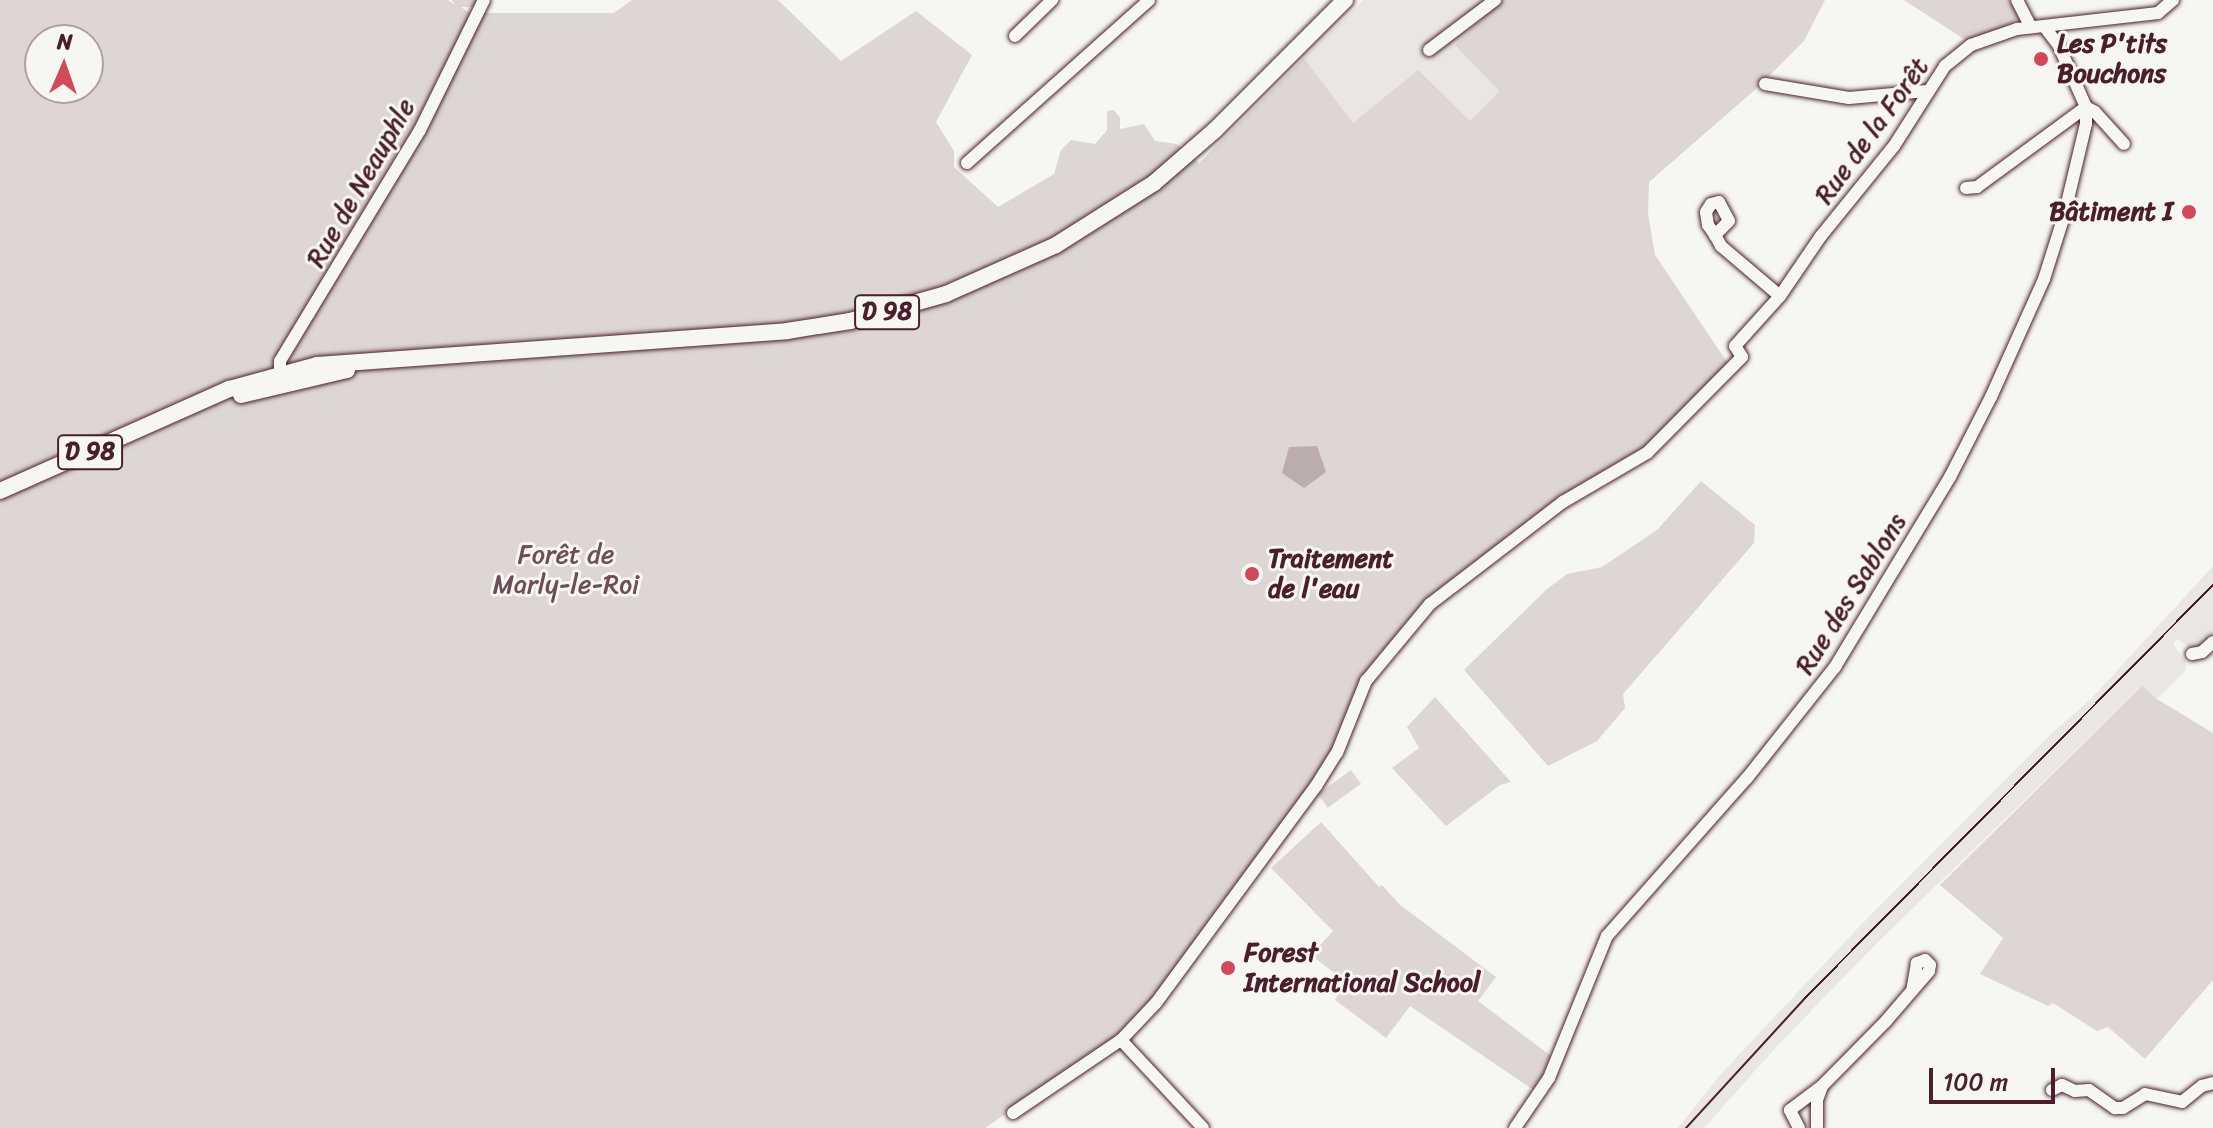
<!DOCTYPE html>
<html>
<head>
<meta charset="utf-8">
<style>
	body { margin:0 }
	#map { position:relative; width:2213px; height:1128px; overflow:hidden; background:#f6f6f2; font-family:Sriracha,sans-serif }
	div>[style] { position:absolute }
	.built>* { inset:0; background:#e9e6e3 }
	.green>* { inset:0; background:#ddd6d5; transform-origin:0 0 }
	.water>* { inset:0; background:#bbadae }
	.roads { filter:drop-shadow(0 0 2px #4a1f2b) drop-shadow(0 0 2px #4a1f2b) }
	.minor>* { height:12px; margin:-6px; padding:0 6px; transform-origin:6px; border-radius:6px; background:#f6f6f2 }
	.major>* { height:16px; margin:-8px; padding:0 8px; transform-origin:8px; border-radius:8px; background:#f6f6f2 }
	.tram>* { height:2px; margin:-1px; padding:0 1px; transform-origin:1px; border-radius:1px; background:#4a1f2b }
	.dots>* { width:22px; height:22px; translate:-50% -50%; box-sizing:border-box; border:4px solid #f6f6f2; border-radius:50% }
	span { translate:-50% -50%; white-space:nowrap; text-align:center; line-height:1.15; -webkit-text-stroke:6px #f6f6f2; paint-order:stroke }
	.shield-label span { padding:2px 6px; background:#f6f6f2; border:2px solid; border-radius:6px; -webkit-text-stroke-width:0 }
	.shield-label { font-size:24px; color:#4a1f2b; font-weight:700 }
	.poi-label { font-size:26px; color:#4a1f2b; font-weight:700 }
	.left { translate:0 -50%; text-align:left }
	.right { translate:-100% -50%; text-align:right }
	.street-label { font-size:26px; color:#4a1f2b }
	.park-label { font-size:26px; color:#6f4d56 }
	.north { position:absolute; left:24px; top:24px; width:80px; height:80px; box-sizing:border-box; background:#f6f6f2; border:2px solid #b1a0a2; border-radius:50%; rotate:2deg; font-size:22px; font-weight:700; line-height:32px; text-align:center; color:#4a1f2b }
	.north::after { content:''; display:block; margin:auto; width:28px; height:36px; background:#d1495b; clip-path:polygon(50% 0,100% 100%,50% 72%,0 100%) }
	.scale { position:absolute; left:1929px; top:1068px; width:126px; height:36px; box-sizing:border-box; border:4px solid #4a1f2b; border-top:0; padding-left:10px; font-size:24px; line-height:28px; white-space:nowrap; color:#4a1f2b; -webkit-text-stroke:6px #f6f6f2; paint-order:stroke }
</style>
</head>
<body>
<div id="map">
	<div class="built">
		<i style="clip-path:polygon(1364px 0,1502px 0,1456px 45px,1499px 91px,1470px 121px,1353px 123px,1304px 58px)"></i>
		<i style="clip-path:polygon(2213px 566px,2213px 634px,2208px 644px,2193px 650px,2178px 639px,2173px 644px,2186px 662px,2185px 671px,2157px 699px,2142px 686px,1878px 942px,1777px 1046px,1704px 1128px,1678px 1128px,1720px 1075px,1855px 931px,2051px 734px,2093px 697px)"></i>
	</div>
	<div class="green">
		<i style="clip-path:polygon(evenodd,0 0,448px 0,455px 5px,452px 0,483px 0,478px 7px,461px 7px,470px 13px,614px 13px,632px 0,778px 0,841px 61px,916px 11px,972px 55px,936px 122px,954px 151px,954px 167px,998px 207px,1054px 174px,1061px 150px,1071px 140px,1095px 144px,1107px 130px,1107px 111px,1114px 110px,1120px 118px,1120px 129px,1144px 124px,1155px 141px,1177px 144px,1199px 163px,1304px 58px,1353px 123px,1418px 70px,1470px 121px,1499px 91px,1455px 45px,1502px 0,1825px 0,1804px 41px,1757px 88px,1649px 182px,1648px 214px,1655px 255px,1731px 368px,1640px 454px,1426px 601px,1367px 673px,1335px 752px,1153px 1000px,1117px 1037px,985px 1128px,0 1128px,0 0,40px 40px,88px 40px,88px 88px,40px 88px,40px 40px)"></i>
		<i style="clip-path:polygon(1904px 0,2012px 0,2020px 16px,2002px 30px,1970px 43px)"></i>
		<i style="clip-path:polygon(1701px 481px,1755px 525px,1754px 543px,1623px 694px,1625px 708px,1597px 741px,1548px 766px,1464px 670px,1547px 589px,1567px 574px,1602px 567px,1657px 530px)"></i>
		<i style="clip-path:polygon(2142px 686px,2157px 699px,2213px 733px,2213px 980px,2145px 1059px,2108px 1027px,2097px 1031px,2053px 1003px,2048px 1006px,1980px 974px,2003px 938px,1940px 885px)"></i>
		<i style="clip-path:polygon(1435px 697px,1511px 782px,1500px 785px,1446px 826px,1392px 768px,1419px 748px,1407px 727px)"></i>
		<i style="left:1351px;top:770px;width:17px;height:41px;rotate:54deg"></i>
		<i style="clip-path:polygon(1321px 822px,1379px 887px,1382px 885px,1399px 904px,1496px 977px,1478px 1001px,1551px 1056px,1535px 1091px,1410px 1006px,1386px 1038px,1335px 1000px,1346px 982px,1311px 955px,1333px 931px,1271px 868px)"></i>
	</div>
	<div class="water">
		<i style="clip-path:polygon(1317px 446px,1326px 472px,1304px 488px,1282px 473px,1289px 447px)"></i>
	</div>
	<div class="roads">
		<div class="minor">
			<i style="left:2017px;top:0;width:30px;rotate:63deg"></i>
			<i style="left:1015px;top:36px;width:52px;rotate:-44.2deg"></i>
			<i style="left:1429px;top:50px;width:83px;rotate:-37.1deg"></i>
			<i style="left:1765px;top:84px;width:85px;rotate:9.5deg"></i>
			<i style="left:1849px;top:98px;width:78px;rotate:-5.1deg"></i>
			<i style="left:967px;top:163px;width:244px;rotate:-41.8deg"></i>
			<i style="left:1966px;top:188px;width:11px;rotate:-5deg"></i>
			<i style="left:1977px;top:187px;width:135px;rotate:-36.3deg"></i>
			<i style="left:2086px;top:107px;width:10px;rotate:29deg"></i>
			<i style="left:2095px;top:112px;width:43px;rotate:47.8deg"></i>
			<i style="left:1715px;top:235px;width:12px;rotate:-125deg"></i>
			<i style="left:1708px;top:225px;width:13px;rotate:-99deg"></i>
			<i style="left:1706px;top:212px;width:9px;rotate:-58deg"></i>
			<i style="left:1711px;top:204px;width:8px;rotate:-14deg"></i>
			<i style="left:1719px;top:202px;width:21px;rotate:62deg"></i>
			<i style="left:1729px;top:221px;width:20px;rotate:135deg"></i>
			<i style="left:1715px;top:235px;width:13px;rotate:61deg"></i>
			<i style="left:1721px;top:246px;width:77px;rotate:40.3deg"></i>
			<i style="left:280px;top:382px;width:21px;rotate:-90deg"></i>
			<i style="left:280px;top:361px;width:270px;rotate:-58.8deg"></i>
			<i style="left:420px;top:130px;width:145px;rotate:-63.8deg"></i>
			<i style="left:2192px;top:654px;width:10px;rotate:-11deg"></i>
			<i style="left:2202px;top:652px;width:15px;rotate:-42deg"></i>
			<i style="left:1121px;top:1040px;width:120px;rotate:47deg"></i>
			<i style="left:2052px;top:1090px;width:11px;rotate:-27deg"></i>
			<i style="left:2062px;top:1085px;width:14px;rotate:25deg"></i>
			<i style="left:2075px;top:1091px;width:14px;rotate:-4deg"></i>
			<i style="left:2089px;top:1090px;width:32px;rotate:35deg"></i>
			<i style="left:2115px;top:1108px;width:8px"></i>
			<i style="left:2123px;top:1108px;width:26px;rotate:-32deg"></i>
			<i style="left:2145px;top:1094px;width:38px;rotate:12deg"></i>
			<i style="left:2182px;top:1102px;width:26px;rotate:-39deg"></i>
			<i style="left:2202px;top:1086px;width:11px;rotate:-15deg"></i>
			<i style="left:1013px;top:1113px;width:130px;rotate:-34.1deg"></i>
			<i style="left:1121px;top:1040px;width:51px;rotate:-46.6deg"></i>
			<i style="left:1156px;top:1003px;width:270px;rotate:-53.6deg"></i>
			<i style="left:1316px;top:786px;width:39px;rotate:-58deg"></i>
			<i style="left:1337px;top:753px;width:78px;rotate:-68.1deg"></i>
			<i style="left:1366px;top:681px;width:100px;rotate:-50.3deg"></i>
			<i style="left:1430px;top:604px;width:168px;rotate:-37.5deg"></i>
			<i style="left:1563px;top:502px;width:97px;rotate:-30.3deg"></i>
			<i style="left:1647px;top:453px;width:135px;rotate:-45.3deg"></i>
			<i style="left:1742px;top:357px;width:13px;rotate:-122deg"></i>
			<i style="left:1735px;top:346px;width:67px;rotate:-48deg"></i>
			<i style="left:1780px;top:296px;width:73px;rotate:-55.7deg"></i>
			<i style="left:1821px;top:236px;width:116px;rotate:-51deg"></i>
			<i style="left:1894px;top:146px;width:95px;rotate:-57.5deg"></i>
			<i style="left:1945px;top:66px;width:33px;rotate:-39deg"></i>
			<i style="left:1971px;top:45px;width:49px;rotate:-19.2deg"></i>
			<i style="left:2017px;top:29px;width:142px;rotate:-6.5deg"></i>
			<i style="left:2158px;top:13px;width:20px;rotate:-41deg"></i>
			<i style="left:1515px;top:1128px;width:60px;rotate:-55.8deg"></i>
			<i style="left:1549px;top:1078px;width:153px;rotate:-67.8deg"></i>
			<i style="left:1607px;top:936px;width:211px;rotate:-48.5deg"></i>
			<i style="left:1747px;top:778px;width:142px;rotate:-51.6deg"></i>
			<i style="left:1835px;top:667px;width:222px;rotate:-58.8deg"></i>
			<i style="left:1950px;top:477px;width:90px;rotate:-62.9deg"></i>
			<i style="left:1991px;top:397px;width:129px;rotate:-65.8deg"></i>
			<i style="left:2044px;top:279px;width:66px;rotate:-72.4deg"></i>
			<i style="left:2064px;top:216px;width:95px;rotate:-76.6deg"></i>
			<i style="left:2086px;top:124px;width:17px;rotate:-90deg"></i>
			<i style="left:2086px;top:107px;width:67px;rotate:-113.9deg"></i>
			<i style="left:2059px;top:46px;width:21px;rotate:-127deg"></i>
			<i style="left:1799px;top:1128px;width:20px;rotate:-117deg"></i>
			<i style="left:1790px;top:1110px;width:40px;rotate:-37deg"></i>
			<i style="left:1817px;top:1128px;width:28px;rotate:-90deg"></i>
			<i style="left:1817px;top:1100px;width:15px;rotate:-70deg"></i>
			<i style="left:1822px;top:1086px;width:91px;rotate:-45.4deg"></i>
			<i style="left:1886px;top:1021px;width:66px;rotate:-49.3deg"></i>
			<i style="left:1929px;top:971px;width:6px;rotate:-81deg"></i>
			<i style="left:1930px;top:965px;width:7px;rotate:-135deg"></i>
			<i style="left:1925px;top:960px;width:9px;rotate:159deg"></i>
			<i style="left:1917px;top:963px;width:27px;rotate:100deg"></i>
		</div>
		<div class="major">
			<i style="left:241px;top:395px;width:109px;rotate:-13.3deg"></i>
			<i style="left:0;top:491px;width:251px;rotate:-24deg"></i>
			<i style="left:229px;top:389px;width:91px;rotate:-15.3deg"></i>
			<i style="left:317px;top:365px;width:471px;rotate:-4.1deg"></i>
			<i style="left:787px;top:331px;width:64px;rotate:-9deg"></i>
			<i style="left:850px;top:321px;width:100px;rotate:-15.7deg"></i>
			<i style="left:946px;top:294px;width:120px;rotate:-24deg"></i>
			<i style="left:1056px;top:245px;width:116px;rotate:-32.3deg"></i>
			<i style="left:1154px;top:183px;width:81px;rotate:-41deg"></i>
			<i style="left:1215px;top:130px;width:184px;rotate:-45deg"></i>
		</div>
	</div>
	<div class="tram">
		<i style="left:1686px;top:1128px;width:176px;rotate:-47.5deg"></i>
		<i style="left:1805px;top:998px;width:581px;rotate:-45.35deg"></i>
	</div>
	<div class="dots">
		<i style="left:2041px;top:59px;background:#d1495b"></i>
		<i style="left:2189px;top:212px;background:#d1495b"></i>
		<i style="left:1252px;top:574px;background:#d1495b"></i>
		<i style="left:1228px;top:968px;background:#d1495b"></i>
	</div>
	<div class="shield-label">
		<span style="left:887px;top:312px">D 98</span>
		<span style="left:90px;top:452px">D 98</span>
	</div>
	<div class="poi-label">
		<span class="left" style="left:2057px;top:59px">Les P'tits<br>Bouchons</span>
		<span class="right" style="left:2173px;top:212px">Bâtiment I</span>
		<span class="left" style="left:1268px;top:574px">Traitement<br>de l'eau</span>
		<span class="left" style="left:1244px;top:968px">Forest<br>International School</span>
	</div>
	<div class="street-label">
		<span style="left:1872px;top:131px;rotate:-54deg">Rue de la Forêt</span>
		<span style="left:361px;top:183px;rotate:-60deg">Rue de Neauphle</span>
		<span style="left:1851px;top:594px;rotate:-58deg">Rue des Sablons</span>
	</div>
	<div class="park-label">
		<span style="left:566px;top:570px">Forêt de<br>Marly-le-Roi</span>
	</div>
	<div class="north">N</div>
	<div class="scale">100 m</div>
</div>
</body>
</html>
